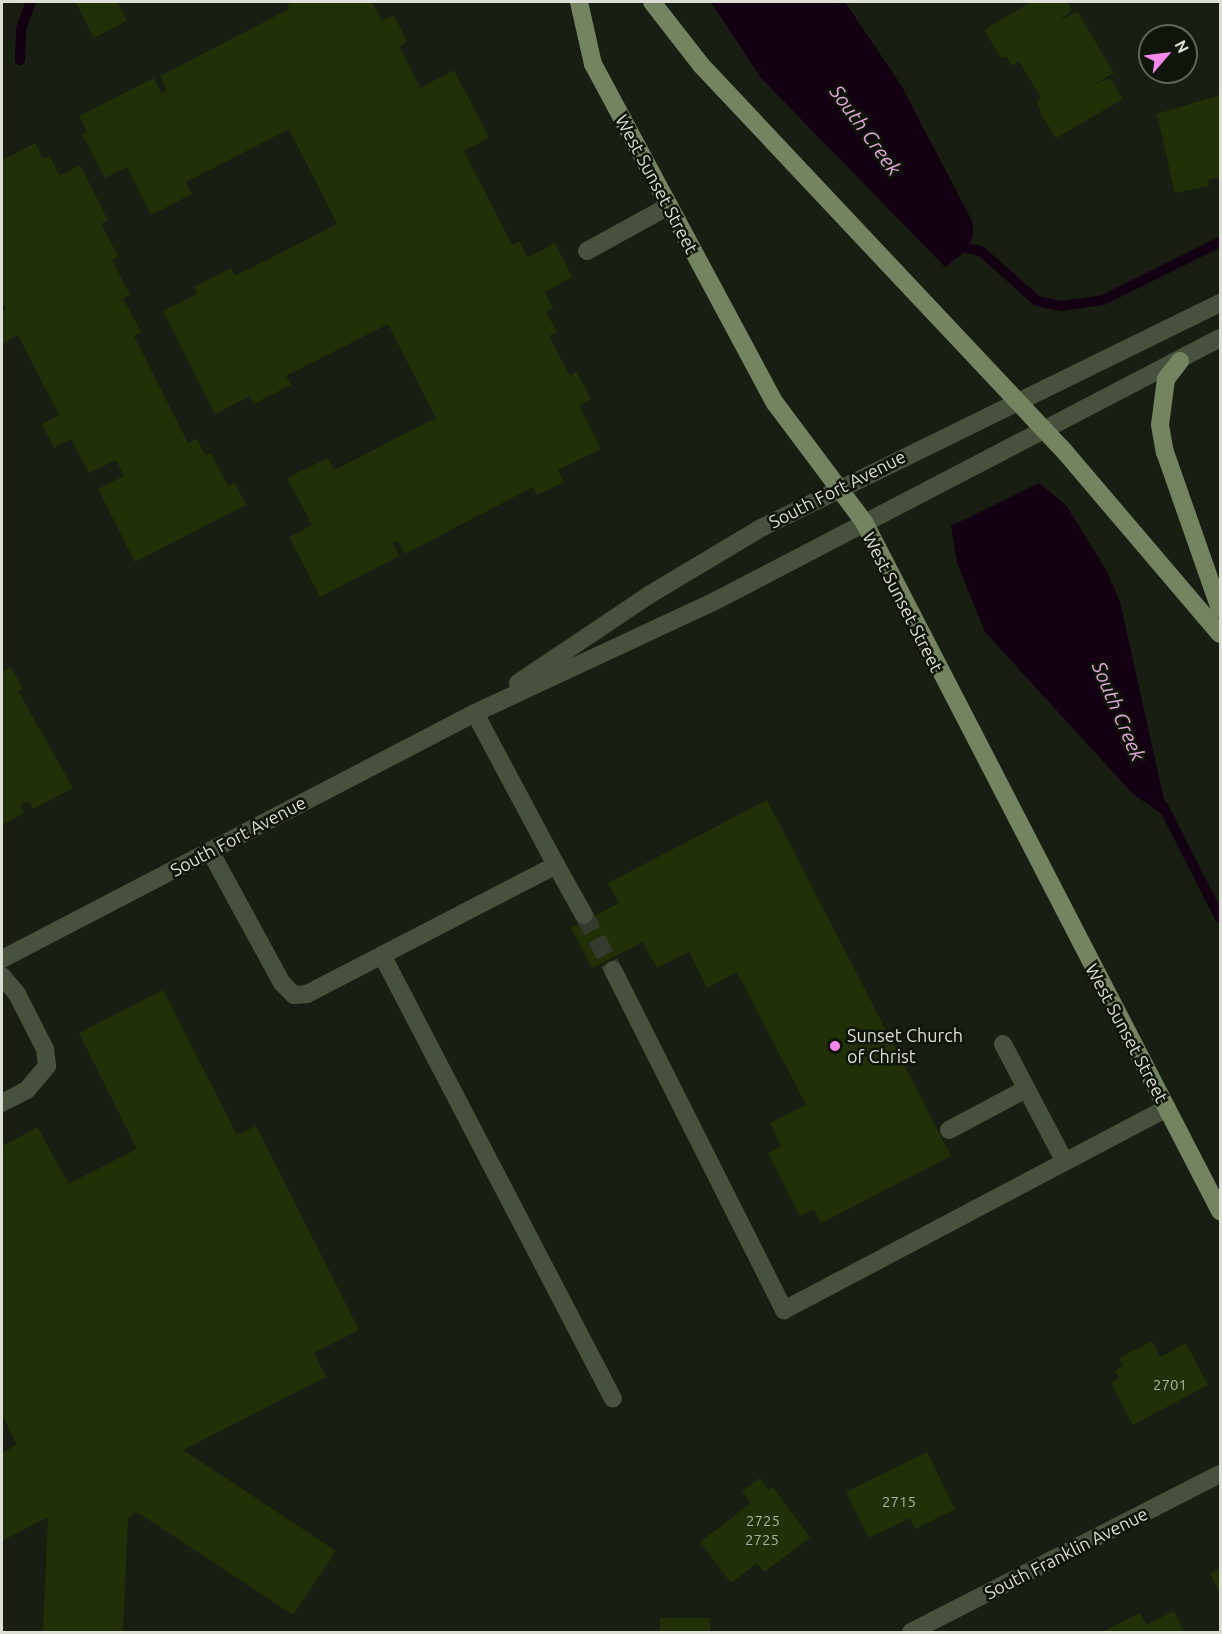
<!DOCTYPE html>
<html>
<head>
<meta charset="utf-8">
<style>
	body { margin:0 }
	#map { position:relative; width:1222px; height:1634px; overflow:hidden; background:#181e11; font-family:Ubuntu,sans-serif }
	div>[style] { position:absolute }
	.water>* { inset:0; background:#130012 }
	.stream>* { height:10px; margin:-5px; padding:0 5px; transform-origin:5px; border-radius:5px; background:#130012 }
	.building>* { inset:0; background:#213007; transform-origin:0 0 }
	.minor-tunnel>* { height:18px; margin-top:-9px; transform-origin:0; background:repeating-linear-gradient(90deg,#353b2f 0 18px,transparent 0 27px) }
	.minor>* { height:18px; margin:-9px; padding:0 9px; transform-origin:9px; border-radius:9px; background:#48503e }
	.major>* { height:18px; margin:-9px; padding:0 9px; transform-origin:9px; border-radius:9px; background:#748460 }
	.dots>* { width:16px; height:16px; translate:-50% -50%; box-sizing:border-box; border:3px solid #0f1508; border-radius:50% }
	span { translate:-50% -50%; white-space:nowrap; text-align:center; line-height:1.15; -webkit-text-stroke:5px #0f1508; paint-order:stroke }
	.number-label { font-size:15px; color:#acb3a2 }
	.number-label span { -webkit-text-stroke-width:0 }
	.street-label { font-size:18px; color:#dbdfd6 }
	.poi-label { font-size:18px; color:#dbdfd6 }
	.left { translate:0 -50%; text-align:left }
	.water-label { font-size:20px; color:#e2a8db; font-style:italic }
	.frame { position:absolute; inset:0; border:3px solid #dbdfd6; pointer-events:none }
	.north { position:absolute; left:1138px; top:24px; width:60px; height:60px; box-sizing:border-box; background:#0f1508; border:2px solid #61665a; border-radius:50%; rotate:62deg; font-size:16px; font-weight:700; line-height:24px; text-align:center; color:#dbdfd6 }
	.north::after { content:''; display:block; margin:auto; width:21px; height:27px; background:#f688ed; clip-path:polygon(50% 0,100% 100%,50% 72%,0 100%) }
</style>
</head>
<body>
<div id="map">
	<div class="water">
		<i style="clip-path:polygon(711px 2px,845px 2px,901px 85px,973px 223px,973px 237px,962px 254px,945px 267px,761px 78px)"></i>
		<i style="clip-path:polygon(1039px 483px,1066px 505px,1106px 570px,1120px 602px,1168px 818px,1133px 794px,985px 632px,957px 563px,951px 526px)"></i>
	</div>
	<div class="stream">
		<i style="left:20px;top:60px;width:31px;rotate:-88deg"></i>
		<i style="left:21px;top:29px;width:29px;rotate:-70deg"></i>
		<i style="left:952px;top:245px;width:30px;rotate:12deg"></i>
		<i style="left:981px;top:251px;width:75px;rotate:41.8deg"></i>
		<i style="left:1037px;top:301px;width:25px;rotate:12deg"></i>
		<i style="left:1061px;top:306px;width:42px;rotate:-8.1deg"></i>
		<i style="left:1103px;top:300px;width:131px;rotate:-26.4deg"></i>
		<i style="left:1163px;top:806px;width:126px;rotate:63deg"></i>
	</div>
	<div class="building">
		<i style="clip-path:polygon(117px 2px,127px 21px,94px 38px,76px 3px)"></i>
		<i style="clip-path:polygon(288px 2px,372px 2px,382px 21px,394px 15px,407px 42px,399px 46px,420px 88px,454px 70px,489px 138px,464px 151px,512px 245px,519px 241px,528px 257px,555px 243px,572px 277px,545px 292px,553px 308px,546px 312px,557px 332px,549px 336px,570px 376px,577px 372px,591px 399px,579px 405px,601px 449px,558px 470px,564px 482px,537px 495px,533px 487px,405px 554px,397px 540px,392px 542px,399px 556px,320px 597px,289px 537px,312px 525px,287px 478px,328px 458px,334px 470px,436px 418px,388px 324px,286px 376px,291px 385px,253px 404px,250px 396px,215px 414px,163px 311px,197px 294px,194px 287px,231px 268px,235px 276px,337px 224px,289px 129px,186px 182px,192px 194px,151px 215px,127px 167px,105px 178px,82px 134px,87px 132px,79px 116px,154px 78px,162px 94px,167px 91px,160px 76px,289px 9px)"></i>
		<i style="clip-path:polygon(1031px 2px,1067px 2px,1072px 10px,1057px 22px,1077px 11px,1114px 73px,1093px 85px,1110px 78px,1123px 99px,1056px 138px,1042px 116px,1037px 101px,1041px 98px,1019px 61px,1012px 66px,1006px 56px,1001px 58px,984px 30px)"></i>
		<i style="clip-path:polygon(1220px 95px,1220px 177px,1208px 180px,1209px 186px,1175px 193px,1157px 114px)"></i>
		<i style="clip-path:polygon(35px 143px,43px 159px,50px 156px,59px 176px,80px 165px,108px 220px,101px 224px,118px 256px,112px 260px,130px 295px,123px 298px,141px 332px,134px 336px,188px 443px,197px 439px,205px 455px,211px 453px,228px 486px,235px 483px,246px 505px,135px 562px,98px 489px,124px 476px,116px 460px,89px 473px,71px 439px,54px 448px,42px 424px,59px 415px,18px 335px,2px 344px,2px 312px,6px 310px,2px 302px,2px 160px)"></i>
		<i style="clip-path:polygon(11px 667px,23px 689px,18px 691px,73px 788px,33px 809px,29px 801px,20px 805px,24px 813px,2px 825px,2px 672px)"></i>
		<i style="clip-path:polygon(767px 800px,951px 1156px,821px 1223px,814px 1209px,800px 1216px,768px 1153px,781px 1146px,770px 1123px,806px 1105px,737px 972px,707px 988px,689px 952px,657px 968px,643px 942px,592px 968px,571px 928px,619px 903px,608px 883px)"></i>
		<i style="clip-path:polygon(163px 990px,237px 1135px,256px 1126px,359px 1330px,314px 1353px,326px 1377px,183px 1450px,336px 1551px,293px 1615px,137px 1512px,128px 1518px,123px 1632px,43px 1632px,48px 1517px,2px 1541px,2px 1453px,17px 1445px,2px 1414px,2px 1146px,38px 1127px,68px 1184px,137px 1149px,79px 1033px)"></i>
		<i style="clip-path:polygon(1152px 1341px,1160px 1357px,1186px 1343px,1208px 1385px,1133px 1425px,1111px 1383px,1119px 1378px,1115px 1371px,1123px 1366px,1119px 1358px)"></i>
		<i style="clip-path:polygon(927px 1452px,955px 1509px,915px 1529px,910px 1518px,869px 1538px,846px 1492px)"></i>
		<i style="clip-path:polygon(760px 1478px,769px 1490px,773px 1487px,810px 1538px,764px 1572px,757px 1563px,731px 1583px,700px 1542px,751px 1503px,742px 1491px)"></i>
		<i style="clip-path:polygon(1220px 1568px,1220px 1595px,1210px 1573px)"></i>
		<i style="clip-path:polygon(1174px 1611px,1185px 1632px,1102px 1632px,1140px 1613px,1146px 1625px)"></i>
		<i style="left:660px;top:1618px;width:50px;height:14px"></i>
	</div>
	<div class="minor-tunnel">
		<i style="left:584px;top:915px;width:62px;rotate:62.2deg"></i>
	</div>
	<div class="minor">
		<i style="left:587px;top:251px;width:94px;rotate:-28.8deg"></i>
		<i style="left:518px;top:683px;width:158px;rotate:-33.9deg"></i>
		<i style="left:649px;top:595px;width:131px;rotate:-30.9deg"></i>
		<i style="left:761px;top:528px;width:511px;rotate:-26.11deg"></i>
		<i style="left:210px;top:851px;width:150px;rotate:61.4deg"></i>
		<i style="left:282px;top:983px;width:17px;rotate:45deg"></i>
		<i style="left:294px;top:995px;width:13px;rotate:-4deg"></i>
		<i style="left:307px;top:994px;width:280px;rotate:-27.4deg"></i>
		<i style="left:556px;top:865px;width:172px;rotate:-118.1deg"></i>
		<i style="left:556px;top:865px;width:57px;rotate:60.8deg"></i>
		<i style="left:382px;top:955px;width:500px;rotate:62.5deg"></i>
		<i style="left:2px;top:959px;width:533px;rotate:-27.48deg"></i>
		<i style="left:475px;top:713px;width:267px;rotate:-25deg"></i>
		<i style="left:717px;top:600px;width:567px;rotate:-27.51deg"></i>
		<i style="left:613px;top:970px;width:381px;rotate:63.3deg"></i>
		<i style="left:784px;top:1310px;width:433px;rotate:-27.8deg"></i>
		<i style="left:2px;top:976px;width:23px;rotate:50deg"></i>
		<i style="left:17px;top:994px;width:62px;rotate:63deg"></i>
		<i style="left:45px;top:1049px;width:17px;rotate:83deg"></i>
		<i style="left:47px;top:1066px;width:31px;rotate:130deg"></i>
		<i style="left:27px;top:1090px;width:28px;rotate:153deg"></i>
		<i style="left:1003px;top:1044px;width:131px;rotate:62.3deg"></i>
		<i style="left:949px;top:1130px;width:87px;rotate:-28deg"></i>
		<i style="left:911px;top:1632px;width:347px;rotate:-27.1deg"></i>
	</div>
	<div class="major">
		<i style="left:579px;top:2px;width:64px;rotate:77.3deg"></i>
		<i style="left:593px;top:64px;width:385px;rotate:61.8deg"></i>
		<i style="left:775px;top:403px;width:149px;rotate:53.2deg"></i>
		<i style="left:864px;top:522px;width:776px;rotate:62.68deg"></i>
		<i style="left:652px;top:2px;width:80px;rotate:52.1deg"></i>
		<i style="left:701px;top:65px;width:531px;rotate:46.75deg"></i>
		<i style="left:1065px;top:452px;width:239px;rotate:49.6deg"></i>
		<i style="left:1180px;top:361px;width:23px;rotate:128deg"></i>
		<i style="left:1166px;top:379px;width:46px;rotate:97.4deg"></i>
		<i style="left:1160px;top:425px;width:27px;rotate:80deg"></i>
		<i style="left:1165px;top:452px;width:166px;rotate:70.7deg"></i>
	</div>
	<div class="dots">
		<i style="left:835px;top:1046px;background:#f688ed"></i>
	</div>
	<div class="number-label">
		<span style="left:1170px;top:1385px">2701</span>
		<span style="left:899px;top:1502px">2715</span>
		<span style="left:763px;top:1521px">2725</span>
		<span style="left:762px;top:1540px">2725</span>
	</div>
	<div class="street-label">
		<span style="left:657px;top:184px;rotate:62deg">West Sunset Street</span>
		<span style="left:837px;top:489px;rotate:-27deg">South Fort Avenue</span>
		<span style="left:903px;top:602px;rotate:63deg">West Sunset Street</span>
		<span style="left:238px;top:836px;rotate:-28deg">South Fort Avenue</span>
		<span style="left:1127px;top:1033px;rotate:62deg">West Sunset Street</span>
		<span style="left:1066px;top:1553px;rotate:-27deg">South Franklin Avenue</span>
	</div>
	<div class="poi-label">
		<span class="left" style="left:847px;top:1046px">Sunset Church<br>of Christ</span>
	</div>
	<div class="water-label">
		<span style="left:866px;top:130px;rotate:54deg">South Creek</span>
		<span style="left:1119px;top:711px;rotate:67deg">South Creek</span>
	</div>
	<div class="frame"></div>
	<div class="north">N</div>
</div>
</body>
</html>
